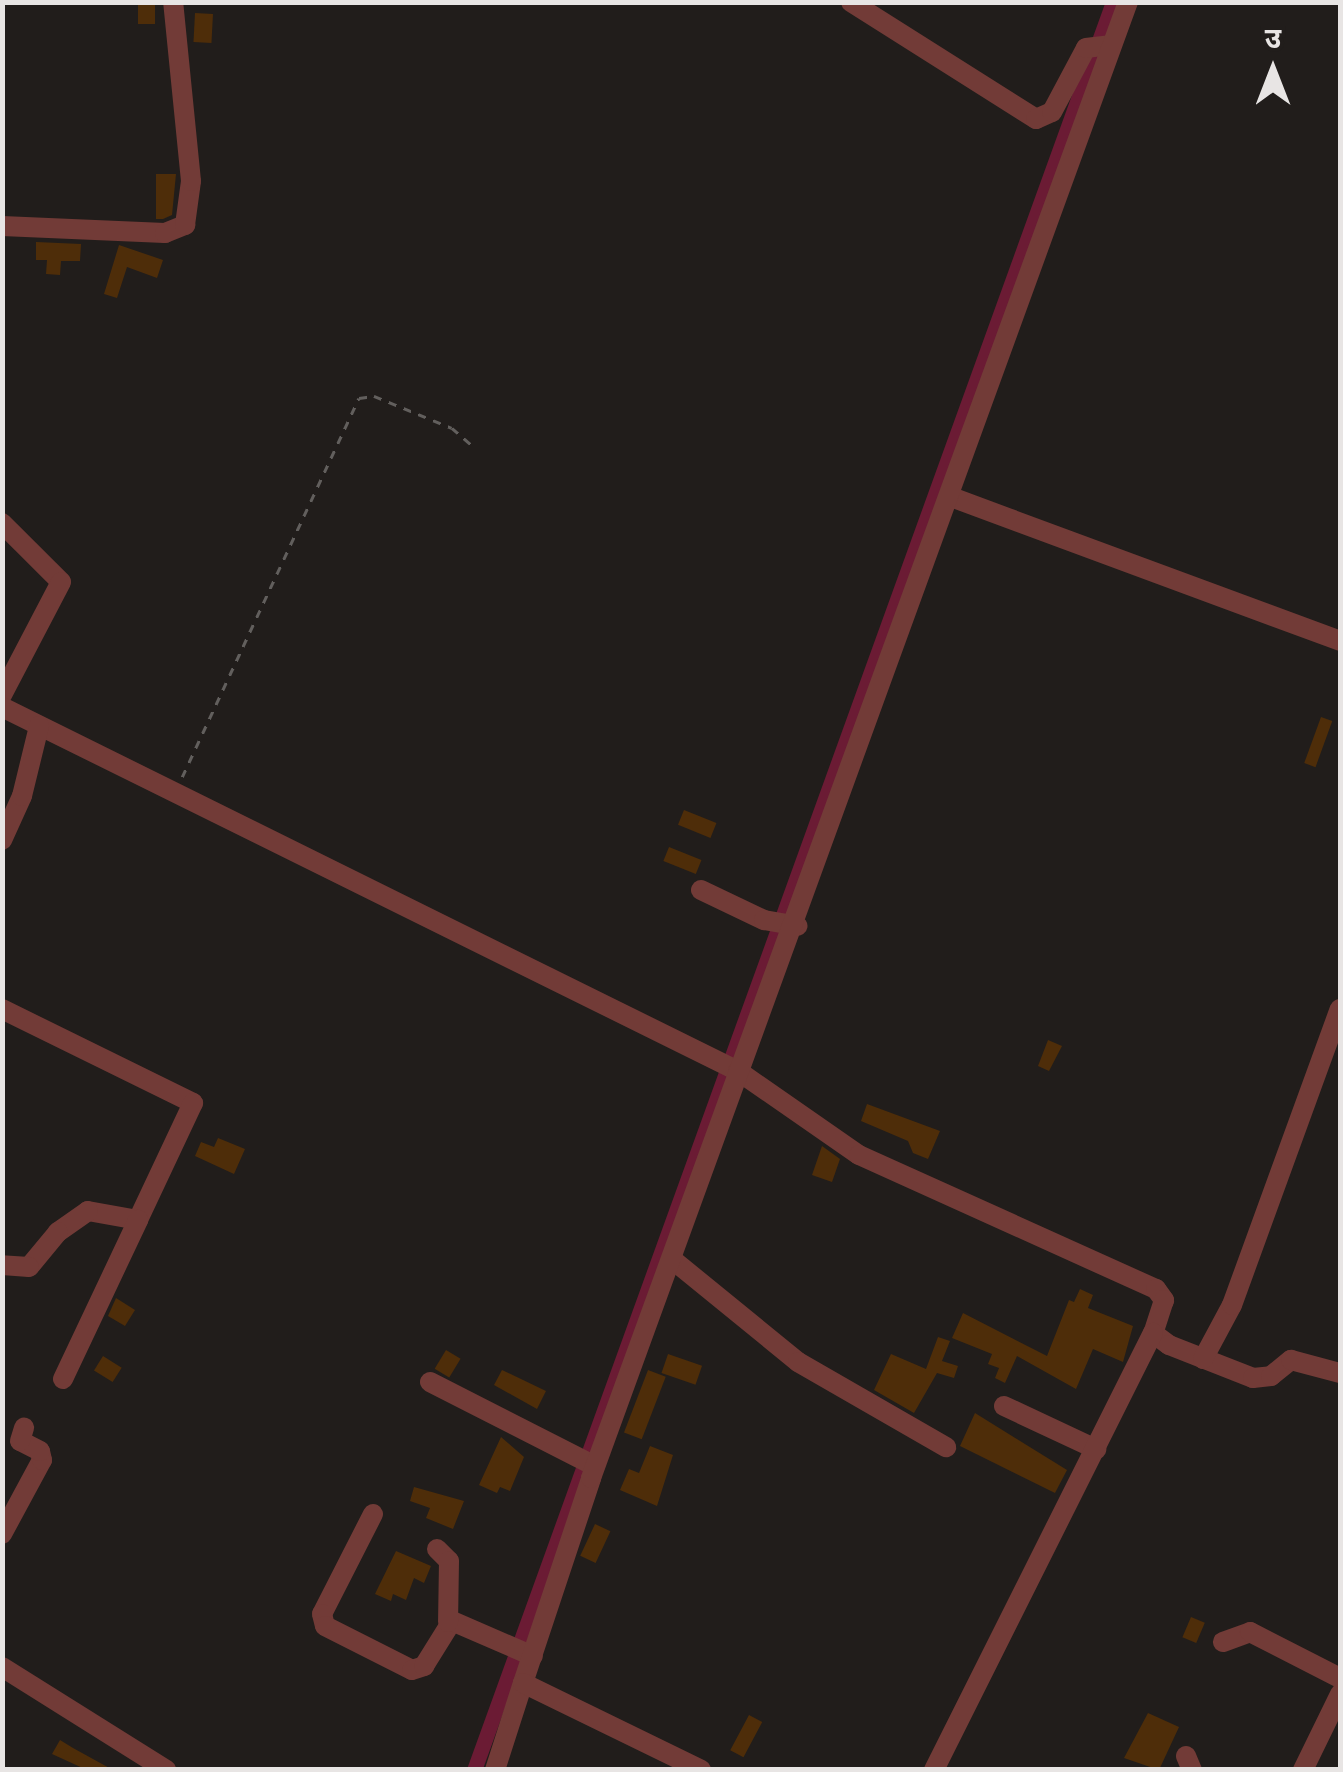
<!DOCTYPE html>
<html>
<head>
<meta charset="utf-8">
<style>
	body { margin:0 }
	#map { position:relative; width:1343px; height:1772px; overflow:hidden; background:#211d1b; font-family:"Alegreya Sans","Noto Sans Devanagari",sans-serif }
	div>[style] { position:absolute }
	.canal>* { height:15px; margin:-7.5px; padding:0 7.5px; transform-origin:7.5px; border-radius:7.5px; background:#6b1b34 }
	.building>* { inset:0; background:#4e2d09; transform-origin:0 0 }
	.path>* { height:2.5px; margin-top:-1.25px; transform-origin:0; background:repeating-linear-gradient(90deg,#625f5d 0 8px,transparent 0 16px) }
	.minor>* { height:20px; margin:-10px; padding:0 10px; transform-origin:10px; border-radius:10px; background:#723b37 }
	span { translate:-50% -50%; white-space:nowrap; text-align:center; line-height:1.15; -webkit-text-stroke:10px #211d1b; paint-order:stroke }
	.frame { position:absolute; inset:0; border:5px solid #e8e5e4; pointer-events:none }
	.north { position:absolute; left:1223px; top:20px; width:100px; height:100px; -webkit-text-stroke:8px #211d1b; paint-order:stroke; rotate:0deg; font-size:28px; font-weight:700; line-height:40px; text-align:center; color:#e8e5e4 }
	.north::after { content:''; display:block; margin:auto; width:35px; height:45px; background:#e8e5e4; clip-path:polygon(50% 0,100% 100%,50% 72%,0 100%) }
</style>
</head>
<body>
<div id="map">
	<div class="canal">
		<i style="left:474px;top:1770px;width:1880px;rotate:-70.13deg"></i>
	</div>
	<div class="building">
		<i style="left:138px;top:2px;width:17px;height:22px"></i>
		<i style="left:195px;top:13px;width:18px;height:29px;rotate:3deg"></i>
		<i style="clip-path:polygon(156px 174px,176px 174px,172px 215px,163px 219px,156px 219px)"></i>
		<i style="clip-path:polygon(36px 242px,81px 244px,80px 261px,61px 261px,60px 275px,46px 274px,47px 260px,36px 260px)"></i>
		<i style="clip-path:polygon(119px 245px,163px 260px,157px 278px,127px 267px,117px 298px,104px 294px)"></i>
		<i style="left:1321px;top:717px;width:12px;height:49px;rotate:20deg"></i>
		<i style="left:684px;top:810px;width:35px;height:16px;rotate:22deg"></i>
		<i style="left:669px;top:847px;width:35px;height:15px;rotate:22deg"></i>
		<i style="clip-path:polygon(1048px 1040px,1062px 1046px,1049px 1071px,1038px 1066px)"></i>
		<i style="clip-path:polygon(867px 1104px,940px 1131px,928px 1159px,913px 1153px,908px 1141px,861px 1121px)"></i>
		<i style="clip-path:polygon(218px 1138px,245px 1149px,234px 1174px,195px 1156px,201px 1142px,214px 1147px)"></i>
		<i style="clip-path:polygon(822px 1146px,840px 1159px,832px 1182px,812px 1175px)"></i>
		<i style="clip-path:polygon(1080px 1289px,1093px 1295px,1088px 1308px,1133px 1326px,1123px 1362px,1093px 1349px,1076px 1389px,1017px 1356px,1005px 1383px,995px 1378px,999px 1368px,988px 1364px,992px 1354px,952px 1338px,963px 1313px,1047px 1356px,1069px 1300px,1074px 1302px)"></i>
		<i style="clip-path:polygon(116px 1298px,135px 1310px,125px 1326px,108px 1316px)"></i>
		<i style="clip-path:polygon(938px 1337px,950px 1341px,942px 1361px,958px 1366px,954px 1378px,937px 1373px,914px 1413px,874px 1390px,891px 1354px,926px 1369px)"></i>
		<i style="left:446px;top:1350px;width:17px;height:22px;rotate:31deg"></i>
		<i style="left:668px;top:1354px;width:36px;height:20px;rotate:19deg"></i>
		<i style="left:103px;top:1356px;width:22px;height:17px;rotate:32deg"></i>
		<i style="clip-path:polygon(502px 1370px,546px 1391px,537px 1409px,494px 1385px)"></i>
		<i style="left:648px;top:1370px;width:19px;height:67px;rotate:21deg"></i>
		<i style="clip-path:polygon(975px 1413px,1067px 1470px,1055px 1493px,960px 1446px)"></i>
		<i style="clip-path:polygon(501px 1437px,524px 1457px,510px 1491px,500px 1487px,497px 1493px,479px 1485px)"></i>
		<i style="clip-path:polygon(650px 1446px,673px 1455px,657px 1506px,620px 1490px,629px 1469px,639px 1473px)"></i>
		<i style="clip-path:polygon(414px 1487px,464px 1501px,453px 1529px,426px 1518px,430px 1508px,410px 1501px)"></i>
		<i style="left:595px;top:1524px;width:17px;height:35px;rotate:25deg"></i>
		<i style="clip-path:polygon(396px 1551px,431px 1566px,424px 1583px,414px 1578px,406px 1600px,393px 1594px,391px 1601px,375px 1594px)"></i>
		<i style="left:1191px;top:1617px;width:15px;height:22px;rotate:23deg"></i>
		<i style="clip-path:polygon(1148px 1713px,1179px 1727px,1159px 1770px,1124px 1758px)"></i>
		<i style="left:749px;top:1715px;width:15px;height:40px;rotate:28deg"></i>
		<i style="clip-path:polygon(60px 1740px,73px 1748px,113px 1770px,87px 1770px,52px 1754px)"></i>
	</div>
	<div class="path">
		<i style="left:182px;top:777px;width:418px;rotate:-65deg"></i>
		<i style="left:359px;top:398px;width:15px;rotate:-8deg"></i>
		<i style="left:374px;top:396px;width:84px;rotate:22.3deg"></i>
		<i style="left:452px;top:428px;width:29px;rotate:41deg"></i>
	</div>
	<div class="minor">
		<i style="left:851px;top:2px;width:219px;rotate:32.3deg"></i>
		<i style="left:1036px;top:119px;width:17px;rotate:-24deg"></i>
		<i style="left:1052px;top:112px;width:72px;rotate:-62deg"></i>
		<i style="left:1086px;top:48px;width:26px;rotate:-7deg"></i>
		<i style="left:2px;top:226px;width:163px;rotate:2.5deg"></i>
		<i style="left:165px;top:233px;width:22px;rotate:-22deg"></i>
		<i style="left:185px;top:225px;width:44px;rotate:-82.2deg"></i>
		<i style="left:191px;top:181px;width:180px;rotate:-95.7deg"></i>
		<i style="left:951px;top:497px;width:415px;rotate:20.3deg"></i>
		<i style="left:2px;top:523px;width:83px;rotate:45deg"></i>
		<i style="left:61px;top:582px;width:127px;rotate:117.6deg"></i>
		<i style="left:2px;top:707px;width:821px;rotate:26.32deg"></i>
		<i style="left:738px;top:1071px;width:147px;rotate:34.8deg"></i>
		<i style="left:859px;top:1155px;width:326px;rotate:24.3deg"></i>
		<i style="left:1156px;top:1289px;width:14px;rotate:54deg"></i>
		<i style="left:1164px;top:1300px;width:35px;rotate:108deg"></i>
		<i style="left:1153px;top:1333px;width:20px;rotate:37deg"></i>
		<i style="left:1169px;top:1345px;width:90px;rotate:21.4deg"></i>
		<i style="left:1253px;top:1378px;width:18px;rotate:-6deg"></i>
		<i style="left:1271px;top:1376px;width:26px;rotate:-39deg"></i>
		<i style="left:1291px;top:1360px;width:51px;rotate:14.9deg"></i>
		<i style="left:2px;top:840px;width:48px;rotate:-65.6deg"></i>
		<i style="left:22px;top:796px;width:72px;rotate:-76.3deg"></i>
		<i style="left:701px;top:890px;width:70px;rotate:25.5deg"></i>
		<i style="left:764px;top:920px;width:34px;rotate:10deg"></i>
		<i style="left:2px;top:1009px;width:213px;rotate:26.2deg"></i>
		<i style="left:193px;top:1103px;width:129px;rotate:115.2deg"></i>
		<i style="left:138px;top:1220px;width:51px;rotate:-169.8deg"></i>
		<i style="left:88px;top:1211px;width:37px;rotate:145deg"></i>
		<i style="left:58px;top:1232px;width:45px;rotate:129.6deg"></i>
		<i style="left:29px;top:1267px;width:27px;rotate:-176deg"></i>
		<i style="left:673px;top:1260px;width:161px;rotate:39.2deg"></i>
		<i style="left:798px;top:1362px;width:171px;rotate:29.9deg"></i>
		<i style="left:1203px;top:1359px;width:61px;rotate:-61.8deg"></i>
		<i style="left:1232px;top:1305px;width:315px;rotate:-70deg"></i>
		<i style="left:63px;top:1379px;width:176px;rotate:-64.7deg"></i>
		<i style="left:430px;top:1382px;width:185px;rotate:27deg"></i>
		<i style="left:1004px;top:1406px;width:102px;rotate:25.1deg"></i>
		<i style="left:373px;top:1514px;width:112px;rotate:117deg"></i>
		<i style="left:322px;top:1614px;width:12px;rotate:76deg"></i>
		<i style="left:325px;top:1626px;width:97px;rotate:26.8deg"></i>
		<i style="left:412px;top:1670px;width:13px;rotate:-18deg"></i>
		<i style="left:424px;top:1666px;width:53px;rotate:-58.1deg"></i>
		<i style="left:452px;top:1621px;width:88px;rotate:23.4deg"></i>
		<i style="left:2px;top:1534px;width:84px;rotate:-61.6deg"></i>
		<i style="left:42px;top:1460px;width:9px;rotate:-103deg"></i>
		<i style="left:40px;top:1451px;width:22px;rotate:-153deg"></i>
		<i style="left:20px;top:1441px;width:14px;rotate:-73deg"></i>
		<i style="left:437px;top:1549px;width:17px;rotate:45deg"></i>
		<i style="left:449px;top:1561px;width:61px;rotate:90.9deg"></i>
		<i style="left:1223px;top:1642px;width:29px;rotate:-20deg"></i>
		<i style="left:1250px;top:1632px;width:101px;rotate:27.1deg"></i>
		<i style="left:2px;top:1667px;width:194px;rotate:32.1deg"></i>
		<i style="left:523px;top:1683px;width:216px;rotate:-71.6deg"></i>
		<i style="left:591px;top:1478px;width:1571px;rotate:-70.01deg"></i>
		<i style="left:1186px;top:1756px;width:15px;rotate:67deg"></i>
		<i style="left:495px;top:1770px;width:91px;rotate:-72.2deg"></i>
		<i style="left:523px;top:1683px;width:198px;rotate:26deg"></i>
		<i style="left:934px;top:1770px;width:489px;rotate:-63.4deg"></i>
		<i style="left:1303px;top:1770px;width:85px;rotate:-64deg"></i>
	</div>
	<div class="frame"></div>
	<div class="north">उ</div>
</div>
</body>
</html>
